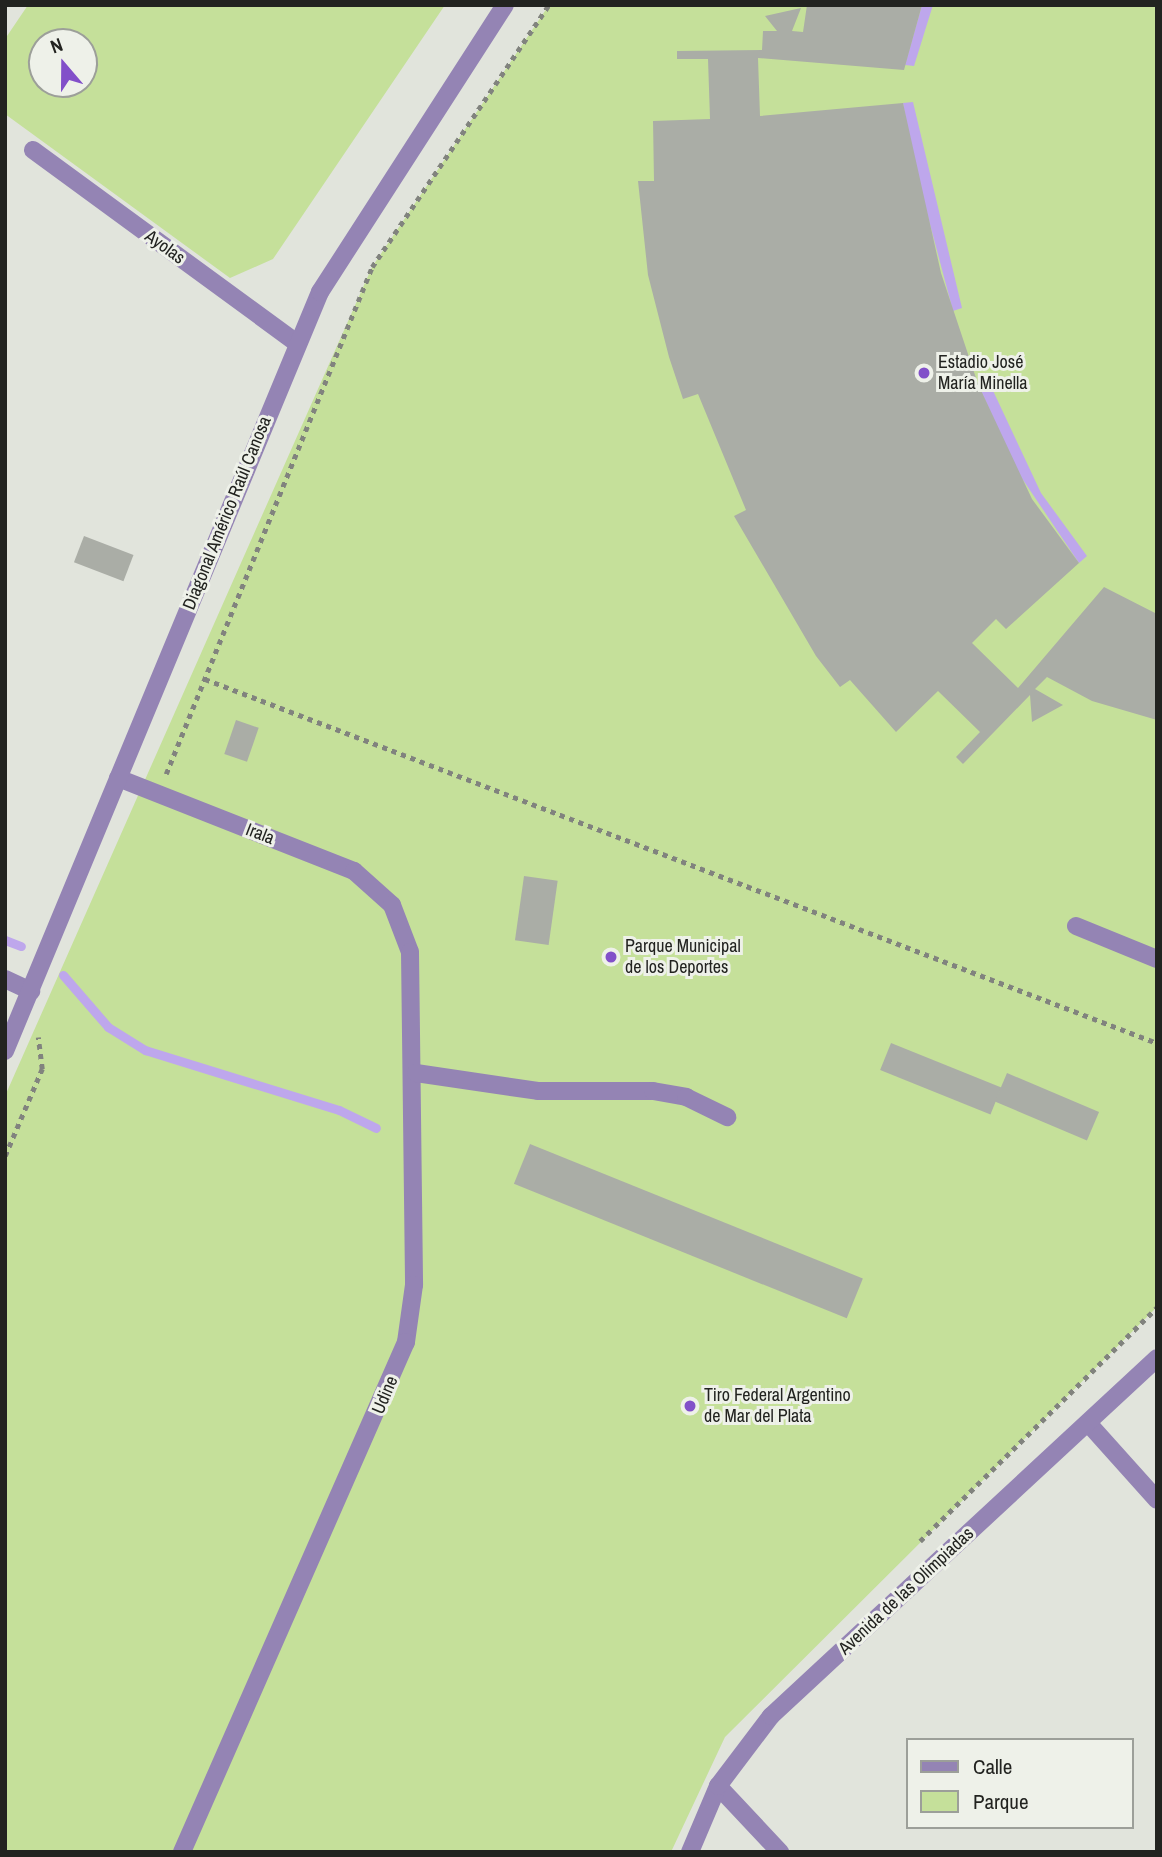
<!DOCTYPE html>
<html>
<head>
<meta charset="utf-8">
<style>
	body { margin:0 }
	#map { position:relative; width:1162px; height:1857px; overflow:hidden; background:#e1e4dc; font-family:"Archivo Narrow",sans-serif }
	div>[style] { position:absolute }
	.green>* { inset:0; background:#c5e09a }
	.water>* { inset:0; background:#bea7ec }
	.stream>* { height:9px; margin:-4.5px; padding:0 4.5px; transform-origin:4.5px; border-radius:4.5px; background:#bea7ec }
	.building>* { inset:0; background:#aaada6; transform-origin:0 0 }
	.path>* { height:4.5px; margin-top:-2.25px; transform-origin:0; background:repeating-linear-gradient(90deg,#81837e 0 5px,transparent 0 10px) }
	.minor>* { height:18px; margin:-9px; padding:0 9px; transform-origin:9px; border-radius:9px; background:#9484b4 }
	.dots>* { width:19px; height:19px; translate:-50% -50%; box-sizing:border-box; border:4px solid #eef1e9; border-radius:50% }
	span { translate:-50% -50%; white-space:nowrap; text-align:center; line-height:1.15; -webkit-text-stroke:6px #eef1e9; paint-order:stroke }
	.street-label { font-size:18px; color:#222320 }
	.poi-label { font-size:18px; color:#222320 }
	.left { translate:0 -50%; text-align:left }
	.frame { position:absolute; inset:0; border:7px solid #222320; pointer-events:none }
	.legend { position:absolute; left:906px; top:1738px; width:228px; height:91px; box-sizing:border-box; background:#eef1e9; border:2px solid #9c9f99; margin:0; padding:9px 12px; list-style:none; font-size:21px; color:#222320 }
	.legend li { display:flex; align-items:center; gap:14px; height:35px }
	.legend b { width:35px; border:2px solid #9c9f99 }
	.north { position:absolute; left:28px; top:28px; width:70px; height:70px; box-sizing:border-box; background:#eef1e9; border:2px solid #9c9f99; border-radius:50%; rotate:340deg; font-size:19px; font-weight:700; line-height:28px; text-align:center; color:#222320 }
	.north::after { content:''; display:block; margin:auto; width:24px; height:32px; background:#8250c9; clip-path:polygon(50% 0,100% 100%,50% 72%,0 100%) }
</style>
</head>
<body>
<div id="map">
	<div class="green">
		<i style="clip-path:polygon(evenodd,28px 5px,445px 5px,273px 259px,230px 278px,5px 114px,5px 39px,28px 5px,42px 42px,84px 42px,84px 84px,42px 84px,42px 42px)"></i>
		<i style="clip-path:polygon(549px 5px,1157px 5px,1157px 1307px,725px 1737px,671px 1852px,5px 1852px,5px 1096px,372px 267px)"></i>
	</div>
	<div class="water">
		<i style="clip-path:polygon(922px 5px,933px 5px,914px 66px,905px 65px)"></i>
		<i style="clip-path:polygon(913px 102px,962px 308px,953px 311px,914px 164px,903px 103px)"></i>
		<i style="clip-path:polygon(988px 380px,1041px 493px,1087px 556px,1079px 563px,1017px 471px,978px 384px)"></i>
	</div>
	<div class="stream">
		<i style="left:5px;top:940px;width:17px;rotate:21deg"></i>
		<i style="left:63px;top:975px;width:69px;rotate:49.1deg"></i>
		<i style="left:108px;top:1027px;width:44px;rotate:31.9deg"></i>
		<i style="left:145px;top:1050px;width:203px;rotate:17.2deg"></i>
		<i style="left:339px;top:1110px;width:41px;rotate:25.9deg"></i>
	</div>
	<div class="building">
		<i style="clip-path:polygon(807px 5px,922px 5px,904px 70px,758px 58px,760px 116px,903px 103px,941px 273px,978px 384px,1032px 499px,1079px 563px,1006px 629px,996px 619px,972px 643px,1018px 688px,1104px 587px,1157px 614px,1157px 720px,1092px 701px,1047px 677px,1035px 689px,1063px 705px,1032px 722px,1030px 695px,963px 764px,956px 757px,980px 732px,938px 691px,896px 732px,850px 680px,840px 687px,816px 656px,734px 516px,746px 510px,698px 394px,683px 399px,669px 357px,648px 275px,638px 181px,654px 181px,653px 121px,710px 119px,708px 59px,677px 59px,677px 51px,762px 50px,763px 31px,777px 31px,765px 16px,801px 8px,792px 31px,803px 32px)"></i>
		<i style="left:84px;top:536px;width:53px;height:28px;rotate:21deg"></i>
		<i style="left:236px;top:720px;width:24px;height:36px;rotate:19deg"></i>
		<i style="left:524px;top:876px;width:34px;height:65px;rotate:8deg"></i>
		<i style="left:891px;top:1043px;width:119px;height:29px;rotate:22deg"></i>
		<i style="left:1007px;top:1073px;width:100px;height:31px;rotate:23deg"></i>
		<i style="left:530px;top:1144px;width:359px;height:43px;rotate:22deg"></i>
	</div>
	<div class="path">
		<i style="left:205px;top:679px;width:1019px;rotate:20.92deg"></i>
		<i style="left:166px;top:774px;width:547px;rotate:-67.89deg"></i>
		<i style="left:372px;top:267px;width:316px;rotate:-56deg"></i>
		<i style="left:5px;top:1156px;width:95px;rotate:-67deg"></i>
		<i style="left:42px;top:1069px;width:32px;rotate:-97deg"></i>
		<i style="left:920px;top:1541px;width:333px;rotate:-44.6deg"></i>
	</div>
	<div class="minor">
		<i style="left:33px;top:150px;width:327px;rotate:36.2deg"></i>
		<i style="left:118px;top:778px;width:254px;rotate:21.5deg"></i>
		<i style="left:354px;top:871px;width:51px;rotate:41.8deg"></i>
		<i style="left:392px;top:905px;width:50px;rotate:69deg"></i>
		<i style="left:410px;top:952px;width:333px;rotate:89.3deg"></i>
		<i style="left:414px;top:1285px;width:58px;rotate:98deg"></i>
		<i style="left:406px;top:1342px;width:557px;rotate:113.71deg"></i>
		<i style="left:1076px;top:926px;width:87px;rotate:22.2deg"></i>
		<i style="left:5px;top:979px;width:29px;rotate:25deg"></i>
		<i style="left:5px;top:1051px;width:822px;rotate:-67.46deg"></i>
		<i style="left:320px;top:292px;width:341px;rotate:-57.2deg"></i>
		<i style="left:416px;top:1073px;width:123px;rotate:8.4deg"></i>
		<i style="left:538px;top:1091px;width:115px"></i>
		<i style="left:653px;top:1091px;width:34px;rotate:10deg"></i>
		<i style="left:686px;top:1097px;width:46px;rotate:26deg"></i>
		<i style="left:1088px;top:1423px;width:103px;rotate:48.1deg"></i>
		<i style="left:718px;top:1786px;width:91px;rotate:46.8deg"></i>
		<i style="left:690px;top:1852px;width:72px;rotate:-67deg"></i>
		<i style="left:718px;top:1786px;width:88px;rotate:-52.9deg"></i>
		<i style="left:771px;top:1716px;width:526px;rotate:-42.84deg"></i>
	</div>
	<div class="dots">
		<i style="left:924px;top:373px;background:#8250c9"></i>
		<i style="left:611px;top:957px;background:#8250c9"></i>
		<i style="left:690px;top:1406px;background:#8250c9"></i>
	</div>
	<div class="street-label">
		<span style="left:165px;top:247px;rotate:36deg">Ayolas</span>
		<span style="left:227px;top:513px;rotate:-68deg">Diagonal Américo Raúl Canosa</span>
		<span style="left:260px;top:834px;rotate:21deg">Irala</span>
		<span style="left:385px;top:1395px;rotate:-67deg">Udine</span>
		<span style="left:906px;top:1591px;rotate:-43deg">Avenida de las Olimpiadas</span>
	</div>
	<div class="poi-label">
		<span class="left" style="left:938px;top:373px">Estadio José<br>María Minella</span>
		<span class="left" style="left:625px;top:957px">Parque Municipal<br>de los Deportes</span>
		<span class="left" style="left:704px;top:1406px">Tiro Federal Argentino<br>de Mar del Plata</span>
	</div>
	<div class="frame"></div>
	<ul class="legend">
	<li><b style="height:9px;background:#9484b4"></b>Calle</li>
	<li><b style="height:19px;background:#c5e09a"></b>Parque</li>
	</ul>
	<div class="north">N</div>
</div>
</body>
</html>
